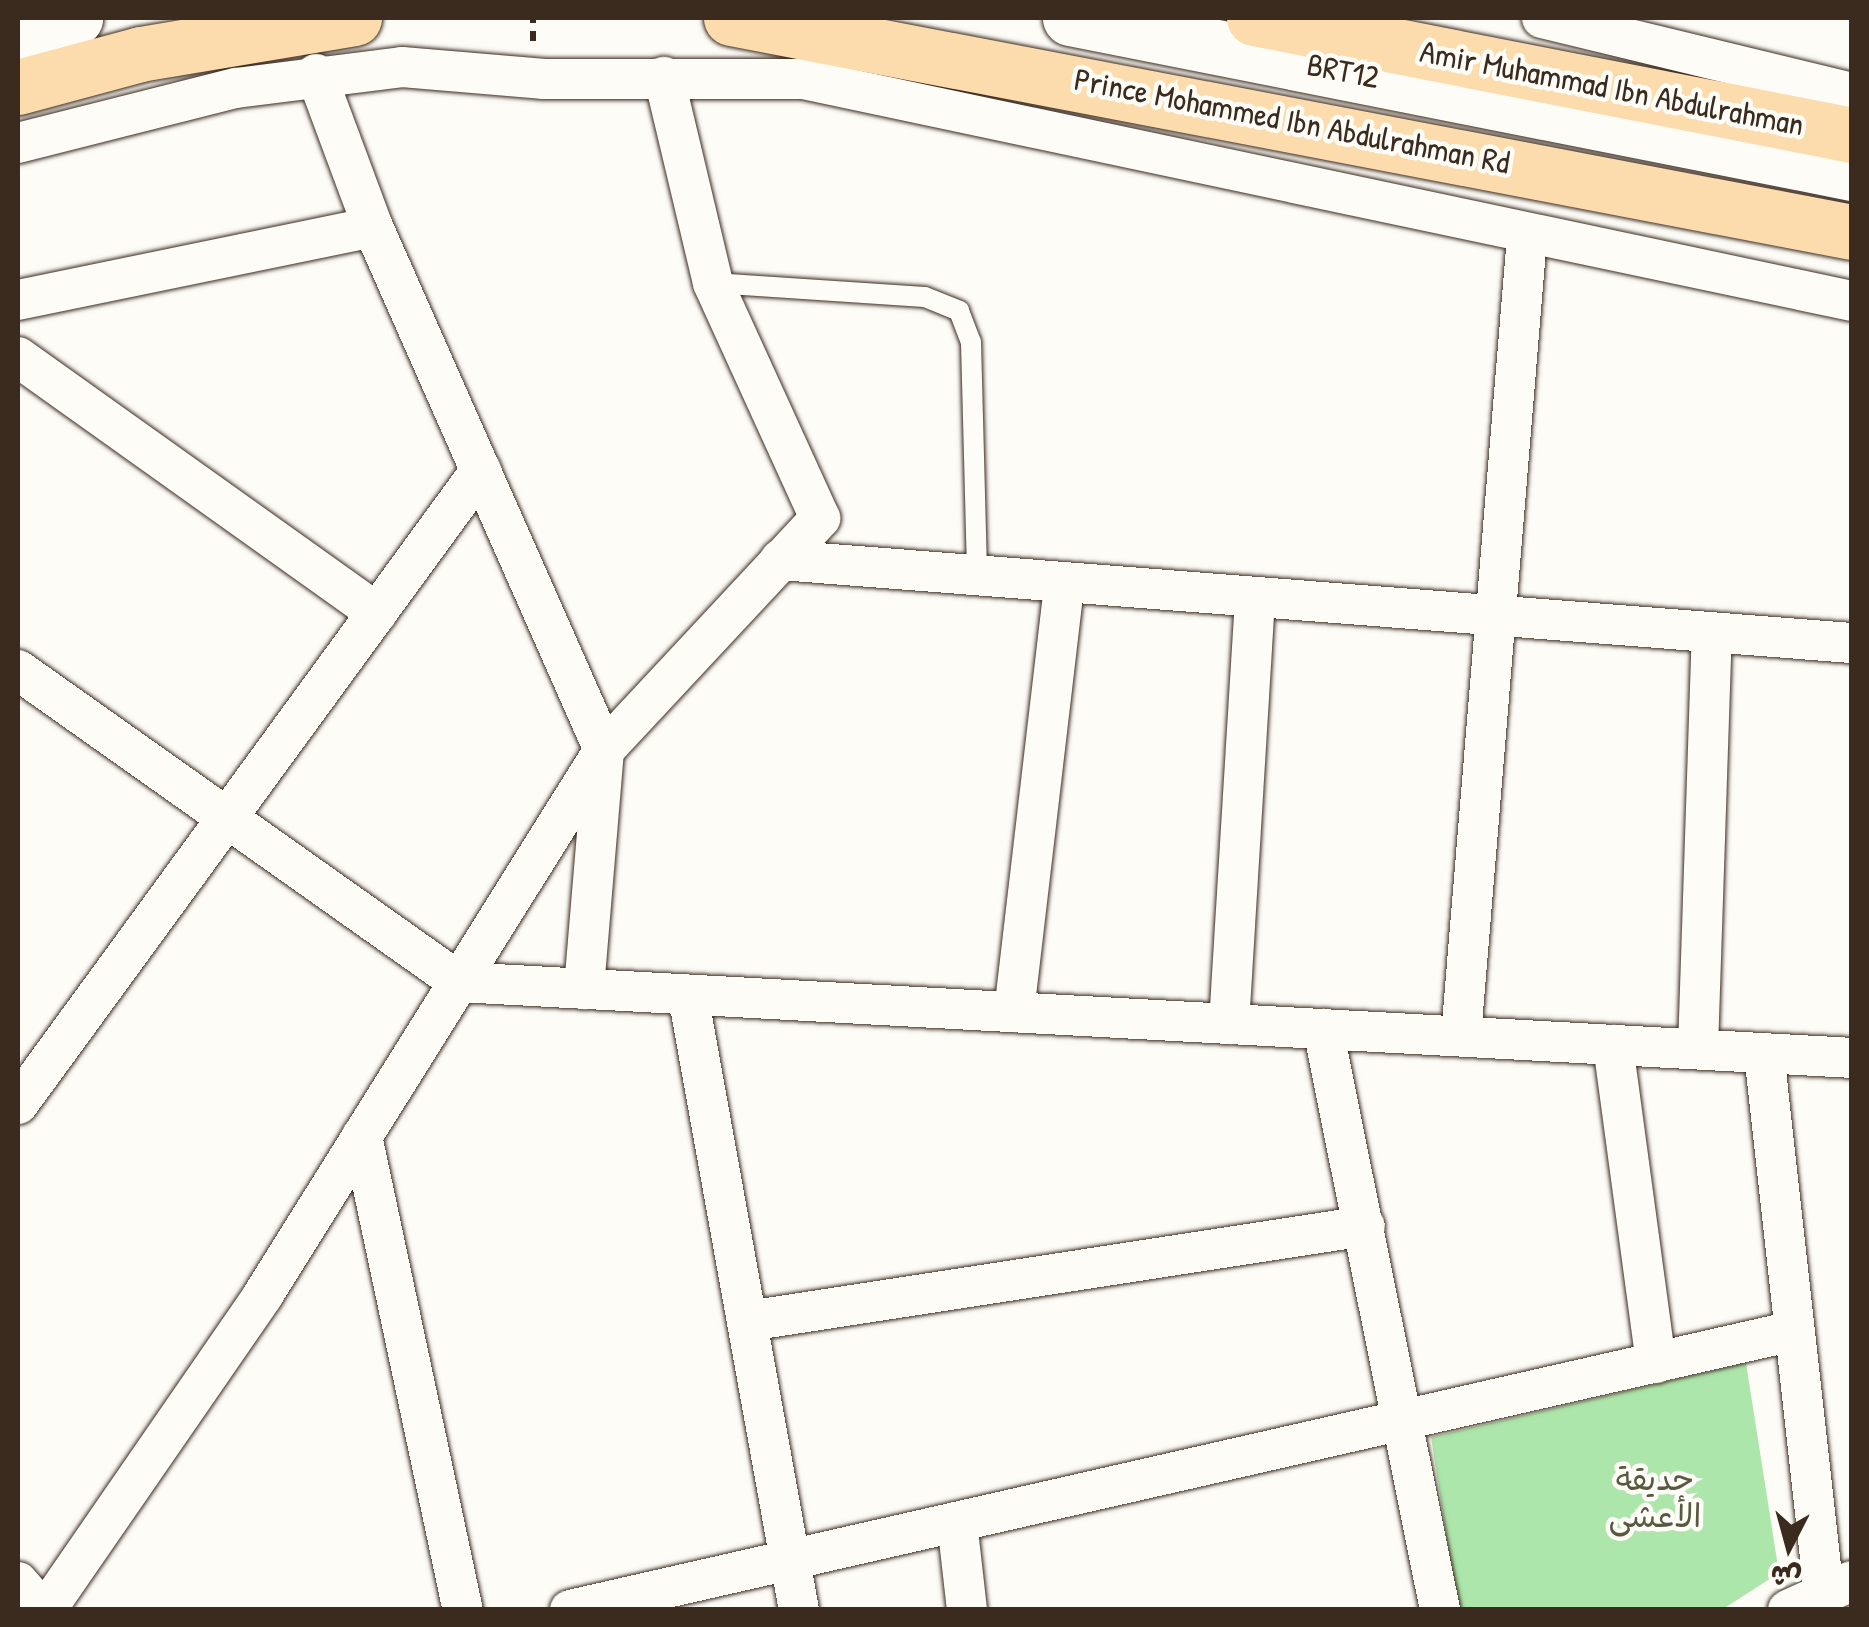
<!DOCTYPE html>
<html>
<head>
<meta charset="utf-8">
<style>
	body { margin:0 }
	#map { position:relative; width:1869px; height:1627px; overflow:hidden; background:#fdfcf7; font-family:"Patrick Hand","Playpen Sans Arabic",sans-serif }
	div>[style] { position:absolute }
	.green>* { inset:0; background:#ade6ab }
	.path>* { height:6px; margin-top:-3px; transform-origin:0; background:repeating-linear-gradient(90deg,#3b2a1e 0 10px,transparent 0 18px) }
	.roads { filter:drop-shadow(0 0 2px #3b2a1e) drop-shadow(0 0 2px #3b2a1e) }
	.service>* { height:20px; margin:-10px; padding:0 10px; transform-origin:10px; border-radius:10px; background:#fdfcf7 }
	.minor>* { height:40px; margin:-20px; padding:0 20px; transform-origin:20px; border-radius:20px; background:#fdfcf7 }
	.secondary>* { height:55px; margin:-27.5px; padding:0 27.5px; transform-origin:27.5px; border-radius:27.5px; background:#fdfcf7 }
	.primary>* { height:55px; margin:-27.5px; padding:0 27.5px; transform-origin:27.5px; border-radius:27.5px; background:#fcdcac }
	span { translate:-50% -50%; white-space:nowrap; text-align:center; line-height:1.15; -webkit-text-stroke:9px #fdfcf7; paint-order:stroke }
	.street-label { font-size:32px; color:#3b2a1e }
	.park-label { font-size:32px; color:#585941 }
	.frame { position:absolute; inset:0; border:20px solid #3b2a1e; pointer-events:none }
	.north { position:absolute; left:1739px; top:1497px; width:100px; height:100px; -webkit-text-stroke:8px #fdfcf7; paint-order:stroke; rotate:186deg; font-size:28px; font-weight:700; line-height:40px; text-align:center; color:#3b2a1e }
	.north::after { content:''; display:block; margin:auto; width:35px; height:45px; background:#3b2a1e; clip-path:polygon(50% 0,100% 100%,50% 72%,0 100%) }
</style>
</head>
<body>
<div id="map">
	<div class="green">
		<i style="clip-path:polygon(1746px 1363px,1779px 1573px,1723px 1609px,1458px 1609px,1431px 1437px)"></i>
	</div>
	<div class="path">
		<i style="left:533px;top:41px;width:23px;rotate:-90deg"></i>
	</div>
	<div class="roads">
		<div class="service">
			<i style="left:713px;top:283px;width:212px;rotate:3.8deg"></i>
			<i style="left:925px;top:297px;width:37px;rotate:22deg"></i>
			<i style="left:959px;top:311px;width:33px;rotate:69deg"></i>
			<i style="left:971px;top:342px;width:235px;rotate:88.5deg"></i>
		</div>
		<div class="minor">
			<i style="left:1542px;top:18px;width:319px;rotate:13.6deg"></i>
			<i style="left:316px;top:74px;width:163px;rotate:69.6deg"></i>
			<i style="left:373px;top:227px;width:572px;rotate:66.17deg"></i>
			<i style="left:604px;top:750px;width:240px;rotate:94.8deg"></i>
			<i style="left:18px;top:143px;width:225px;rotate:-14.2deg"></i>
			<i style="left:236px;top:88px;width:167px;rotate:-7.2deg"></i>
			<i style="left:402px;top:67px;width:143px;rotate:4.8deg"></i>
			<i style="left:544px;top:79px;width:259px"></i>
			<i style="left:803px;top:79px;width:1072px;rotate:11.95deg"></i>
			<i style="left:18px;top:300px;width:362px;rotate:-11.6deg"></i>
			<i style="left:18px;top:357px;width:441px;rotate:35.5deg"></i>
			<i style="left:780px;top:560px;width:1075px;rotate:4.43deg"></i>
			<i style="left:18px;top:670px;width:540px;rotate:35.28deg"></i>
			<i style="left:459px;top:982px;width:1395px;rotate:3.12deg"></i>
			<i style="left:688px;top:995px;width:625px;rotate:79.77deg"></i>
			<i style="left:1014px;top:1012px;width:431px;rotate:-83.3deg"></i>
			<i style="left:1229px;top:1024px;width:426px;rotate:-86.5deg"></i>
			<i style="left:1323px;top:1029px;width:593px;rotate:78.61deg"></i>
			<i style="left:1461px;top:1036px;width:802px;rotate:-85.28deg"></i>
			<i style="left:1613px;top:1045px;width:321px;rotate:82.3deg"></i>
			<i style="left:1698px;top:1049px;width:413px;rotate:-88.1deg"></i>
			<i style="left:1764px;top:1053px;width:544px;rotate:83.67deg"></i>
			<i style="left:18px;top:1104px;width:785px;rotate:-53.86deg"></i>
			<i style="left:362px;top:1136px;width:485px;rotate:78deg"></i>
			<i style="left:748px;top:1321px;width:624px;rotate:-8.75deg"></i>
			<i style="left:957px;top:1522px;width:89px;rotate:83.5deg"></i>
			<i style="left:18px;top:1582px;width:37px;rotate:49deg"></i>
			<i style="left:46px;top:1610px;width:383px;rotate:-55.4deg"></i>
			<i style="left:263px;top:1295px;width:643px;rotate:-57.97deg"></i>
			<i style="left:604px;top:750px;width:317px;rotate:-47deg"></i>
			<i style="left:820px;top:518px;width:258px;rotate:-114.5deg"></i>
			<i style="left:713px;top:283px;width:212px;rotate:-103.4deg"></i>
			<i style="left:570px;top:1610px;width:1254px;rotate:-12.85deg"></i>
			<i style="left:1788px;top:1610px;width:70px;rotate:-24.4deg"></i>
		</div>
		<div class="secondary">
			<i style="left:1070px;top:18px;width:797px;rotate:11.21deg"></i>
			<i style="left:18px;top:32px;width:59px;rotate:-13.8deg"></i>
		</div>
		<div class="primary">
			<i style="left:731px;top:18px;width:1141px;rotate:10.81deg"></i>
			<i style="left:1254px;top:18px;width:609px;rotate:11.07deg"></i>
			<i style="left:18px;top:87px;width:126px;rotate:-15.1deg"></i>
			<i style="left:140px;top:54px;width:217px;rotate:-9.5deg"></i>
		</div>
	</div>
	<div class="street-label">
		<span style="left:1343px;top:71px;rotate:11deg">BRT12</span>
		<span style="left:1612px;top:88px;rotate:11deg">Amir Muhammad Ibn Abdulrahman</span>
		<span style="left:1292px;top:121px;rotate:11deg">Prince Mohammed Ibn Abdulrahman Rd</span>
	</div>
	<div class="park-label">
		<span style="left:1655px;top:1498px">حديقة<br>الأعشى</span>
	</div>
	<div class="frame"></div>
	<div class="north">ش</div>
</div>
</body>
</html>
